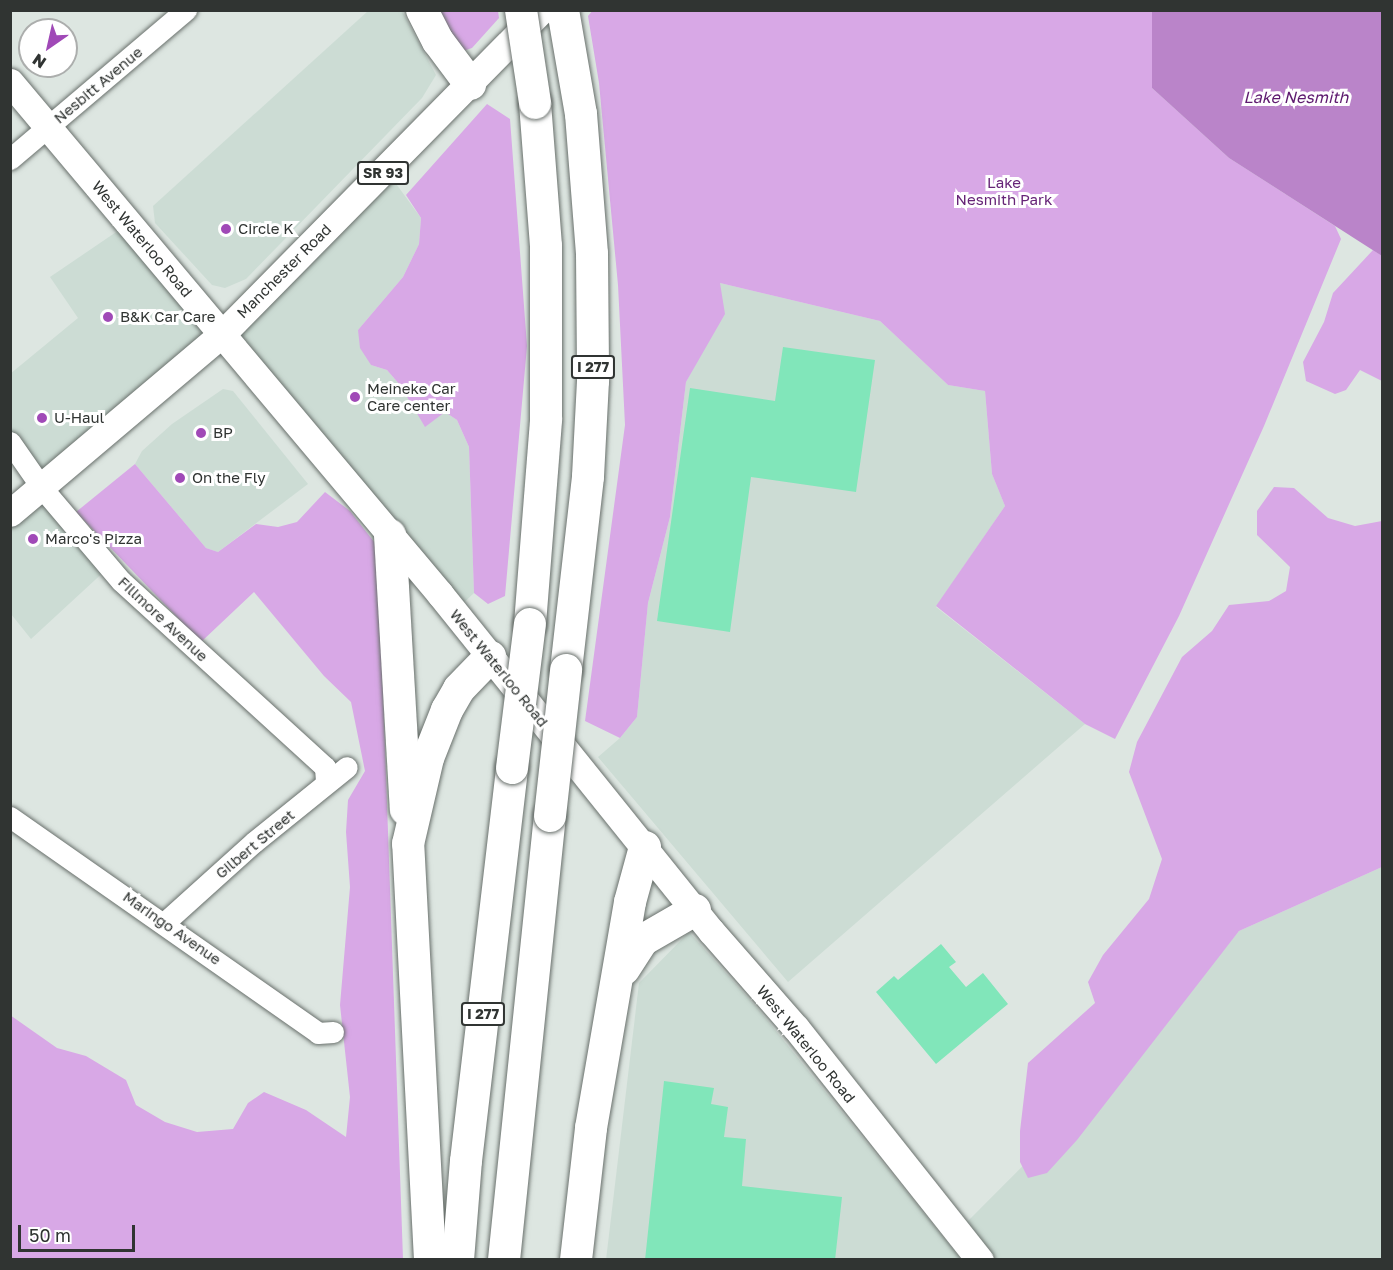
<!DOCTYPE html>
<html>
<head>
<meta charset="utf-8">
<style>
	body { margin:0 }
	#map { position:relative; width:1393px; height:1270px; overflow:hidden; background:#dde6e1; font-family:"Golos Text",sans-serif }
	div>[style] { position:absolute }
	.built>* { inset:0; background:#ccdcd4 }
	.green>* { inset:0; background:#d8a8e6 }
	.water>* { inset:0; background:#ba84c9 }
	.building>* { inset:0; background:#81e6ba }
	.roads { filter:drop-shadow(0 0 2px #69706c) drop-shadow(0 0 2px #69706c) }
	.minor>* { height:21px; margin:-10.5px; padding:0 10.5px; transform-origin:10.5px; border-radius:10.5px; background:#fff }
	.major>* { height:27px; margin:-13.5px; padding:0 13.5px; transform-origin:13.5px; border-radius:13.5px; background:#fff }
	.highway>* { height:32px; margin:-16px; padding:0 16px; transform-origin:16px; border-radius:16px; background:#fff }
	.bridges { filter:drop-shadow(0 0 2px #69706c) drop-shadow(0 0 2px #69706c) }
	.highway-bridge>* { height:32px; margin:-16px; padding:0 16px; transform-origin:16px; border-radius:16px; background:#fff }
	.dots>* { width:16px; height:16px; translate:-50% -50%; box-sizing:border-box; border:3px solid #fff; border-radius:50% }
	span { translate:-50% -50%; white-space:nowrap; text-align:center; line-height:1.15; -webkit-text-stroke:6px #fff; paint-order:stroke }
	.shield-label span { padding:2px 4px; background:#fff; border:2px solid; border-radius:4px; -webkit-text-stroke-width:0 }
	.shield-label { font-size:14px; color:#303432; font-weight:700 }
	.street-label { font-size:15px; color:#303432 }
	.park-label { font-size:15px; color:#662477 }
	.poi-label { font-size:15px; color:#303432 }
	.left { translate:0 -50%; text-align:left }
	.water-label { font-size:16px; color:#5e1b6f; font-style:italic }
	.frame { position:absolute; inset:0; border:12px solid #303432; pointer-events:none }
	.north { position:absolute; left:18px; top:18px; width:60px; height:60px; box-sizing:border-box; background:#fff; border:2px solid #acaead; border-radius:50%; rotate:214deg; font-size:16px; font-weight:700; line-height:24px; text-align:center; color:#303432 }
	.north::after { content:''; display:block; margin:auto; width:21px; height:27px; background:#a049b7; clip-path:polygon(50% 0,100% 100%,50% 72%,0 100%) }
	.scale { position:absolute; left:18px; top:1225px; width:117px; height:27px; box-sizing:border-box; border:3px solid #303432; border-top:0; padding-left:8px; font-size:18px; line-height:21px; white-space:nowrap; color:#303432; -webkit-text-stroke:4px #fff; paint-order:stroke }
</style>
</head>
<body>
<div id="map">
	<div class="built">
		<i style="clip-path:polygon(368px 11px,402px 11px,436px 75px,422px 98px,246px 279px,225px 288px,212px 285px,155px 223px,153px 206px)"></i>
		<i style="clip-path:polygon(386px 170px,421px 218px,419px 244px,403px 277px,358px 330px,371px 365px,387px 370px,400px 385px,425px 426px,445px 412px,457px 420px,469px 447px,474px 593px,454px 612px,222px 334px,42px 488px,108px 568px,31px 639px,11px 614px,11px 513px,42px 488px,11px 442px,10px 374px,78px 318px,50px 277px,128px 224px,222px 334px)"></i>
		<i style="clip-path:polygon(720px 283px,880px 321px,948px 385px,985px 391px,992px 474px,1005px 506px,936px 607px,1085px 724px,788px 982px,598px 757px,620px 738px,637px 717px,648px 603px,670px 517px,686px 382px,703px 350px)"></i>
		<i style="clip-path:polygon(223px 389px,233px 391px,308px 484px,218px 552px,206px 548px,135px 464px,142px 451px,172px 424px)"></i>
		<i style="clip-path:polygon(1382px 867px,1382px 1259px,980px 1259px,957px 1232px,1160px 1028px,1239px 931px)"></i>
		<i style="clip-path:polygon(689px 932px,758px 1009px,961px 1259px,606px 1260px,639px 983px)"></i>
	</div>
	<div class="green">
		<i style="clip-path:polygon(593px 10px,1152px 11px,1152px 88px,1229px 158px,1335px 226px,1341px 239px,1264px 426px,1179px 616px,1115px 739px,1085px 724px,936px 606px,1005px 506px,992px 474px,985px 391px,948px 385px,880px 321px,720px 283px,725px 314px,686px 382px,670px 517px,648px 603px,637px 717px,620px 738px,585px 721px,625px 425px,618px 285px,599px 83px,588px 16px)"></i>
		<i style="clip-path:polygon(435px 11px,498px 11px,499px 18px,472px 48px,460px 52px)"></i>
		<i style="clip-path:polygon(487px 104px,510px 119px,527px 346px,505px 596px,488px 604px,474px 593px,469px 447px,457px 420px,445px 412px,425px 427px,400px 385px,387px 370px,371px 365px,360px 348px,358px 330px,403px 277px,419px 244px,421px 218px,406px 195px)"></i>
		<i style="clip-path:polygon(1373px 250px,1382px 256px,1382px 381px,1360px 370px,1346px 390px,1335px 394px,1306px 381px,1303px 362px,1324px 322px,1333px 293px)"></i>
		<i style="clip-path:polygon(135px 464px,206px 548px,218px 552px,256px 524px,278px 527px,297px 522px,325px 492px,350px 511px,378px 547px,403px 1259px,11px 1259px,10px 1015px,57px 1048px,86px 1056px,126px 1080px,136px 1105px,165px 1122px,197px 1132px,233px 1129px,248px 1103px,264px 1092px,306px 1110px,346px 1137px,350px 1097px,340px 1005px,350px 887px,346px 832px,348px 800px,365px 771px,351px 702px,324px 676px,254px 592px,201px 642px,76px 512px)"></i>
		<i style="clip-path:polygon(1274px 487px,1294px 488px,1328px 518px,1355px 526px,1382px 521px,1382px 867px,1239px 931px,1077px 1140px,1047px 1173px,1028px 1178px,1020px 1162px,1020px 1131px,1028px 1063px,1095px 1003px,1088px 982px,1103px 955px,1149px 899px,1162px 859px,1129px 772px,1137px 742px,1182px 657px,1212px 631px,1229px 605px,1269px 601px,1286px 591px,1290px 567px,1257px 535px,1257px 511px)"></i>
	</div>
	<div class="water">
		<i style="clip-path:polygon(1152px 11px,1382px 11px,1382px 256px,1229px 158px,1152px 88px)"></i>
	</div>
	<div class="building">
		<i style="clip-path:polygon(783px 347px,875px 360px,856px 492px,751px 477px,730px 632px,657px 621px,690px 388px,775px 401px)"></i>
		<i style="clip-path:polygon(941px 944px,956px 962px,949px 967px,966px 987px,983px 973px,1008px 1004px,936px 1064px,876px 992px,894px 976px,898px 980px)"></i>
		<i style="clip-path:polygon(664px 1081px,714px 1088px,711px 1104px,728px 1107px,724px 1137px,746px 1139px,742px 1186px,842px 1197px,835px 1260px,645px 1260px)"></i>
	</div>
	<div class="roads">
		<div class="minor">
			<i style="left:10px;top:159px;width:231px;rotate:-40.3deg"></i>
			<i style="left:10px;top:442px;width:56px;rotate:55.2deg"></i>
			<i style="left:42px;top:488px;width:122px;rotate:49.7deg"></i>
			<i style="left:121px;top:581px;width:276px;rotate:42.4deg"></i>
			<i style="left:325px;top:767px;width:15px;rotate:86deg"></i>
			<i style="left:10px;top:817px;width:376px;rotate:35deg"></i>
			<i style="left:318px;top:1033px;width:15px;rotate:-4deg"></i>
			<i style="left:164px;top:923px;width:121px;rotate:-42deg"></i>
			<i style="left:254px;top:842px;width:119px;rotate:-38.9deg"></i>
		</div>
		<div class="major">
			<i style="left:10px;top:82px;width:669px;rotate:49.97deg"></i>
			<i style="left:440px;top:594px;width:432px;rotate:51.2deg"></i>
			<i style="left:711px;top:931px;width:129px;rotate:48.8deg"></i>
			<i style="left:796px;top:1028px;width:296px;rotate:51.6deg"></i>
			<i style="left:10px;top:513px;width:277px;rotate:-40.2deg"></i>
			<i style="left:222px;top:334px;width:455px;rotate:-45.4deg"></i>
		</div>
		<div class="highway">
			<i style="left:422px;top:10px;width:35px;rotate:63deg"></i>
			<i style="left:438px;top:41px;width:54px;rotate:53.3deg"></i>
			<i style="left:563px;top:10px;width:106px;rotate:80.2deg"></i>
			<i style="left:581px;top:114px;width:140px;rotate:85.5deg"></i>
			<i style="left:592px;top:254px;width:127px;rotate:89.5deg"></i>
			<i style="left:593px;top:381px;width:96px;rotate:93deg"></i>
			<i style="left:588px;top:477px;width:194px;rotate:96.5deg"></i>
			<i style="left:390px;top:535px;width:275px;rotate:86.7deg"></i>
			<i style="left:530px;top:624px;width:206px;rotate:-85.5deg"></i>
			<i style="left:546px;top:419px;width:173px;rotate:-90deg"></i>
			<i style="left:546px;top:246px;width:143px;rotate:-94.4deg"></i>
			<i style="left:624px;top:969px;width:35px;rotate:-57deg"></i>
			<i style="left:643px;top:940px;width:60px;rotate:-30deg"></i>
			<i style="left:430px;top:1260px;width:417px;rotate:-93deg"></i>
			<i style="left:408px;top:844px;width:88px;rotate:-76.9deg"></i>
			<i style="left:428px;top:758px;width:52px;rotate:-68.4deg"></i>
			<i style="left:447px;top:710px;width:24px;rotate:-60deg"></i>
			<i style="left:459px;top:689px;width:45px;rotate:-45.9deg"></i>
			<i style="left:458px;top:1260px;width:99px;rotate:-85.4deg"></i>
			<i style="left:466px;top:1161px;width:396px;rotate:-83.3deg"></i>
			<i style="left:504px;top:1260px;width:446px;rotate:-84.1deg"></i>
			<i style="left:576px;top:1260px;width:133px;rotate:-83.5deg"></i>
			<i style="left:591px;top:1128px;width:229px;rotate:-80.2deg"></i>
			<i style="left:630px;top:902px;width:57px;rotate:-74.7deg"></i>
		</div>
	</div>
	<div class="bridges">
		<div class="highway-bridge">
			<i style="left:521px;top:10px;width:94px;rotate:81.4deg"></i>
			<i style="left:512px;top:768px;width:145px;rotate:-82.9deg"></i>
			<i style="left:550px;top:816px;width:147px;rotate:-83.7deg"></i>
		</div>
	</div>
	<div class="dots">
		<i style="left:226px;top:229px;background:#a049b7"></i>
		<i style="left:108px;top:317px;background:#a049b7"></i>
		<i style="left:355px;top:397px;background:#a049b7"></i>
		<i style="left:42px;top:418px;background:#a049b7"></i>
		<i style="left:201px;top:433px;background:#a049b7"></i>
		<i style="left:180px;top:478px;background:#a049b7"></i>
		<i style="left:33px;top:539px;background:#a049b7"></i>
	</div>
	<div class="shield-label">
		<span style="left:383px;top:173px">SR 93</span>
		<span style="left:593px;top:367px">I 277</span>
		<span style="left:483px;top:1014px">I 277</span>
	</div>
	<div class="street-label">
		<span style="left:98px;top:85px;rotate:-40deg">Nesbitt Avenue</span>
		<span style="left:142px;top:239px;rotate:50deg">West Waterloo Road</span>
		<span style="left:284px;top:271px;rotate:-45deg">Manchester Road</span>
		<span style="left:163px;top:619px;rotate:43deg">Fillmore Avenue</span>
		<span style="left:499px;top:668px;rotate:51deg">West Waterloo Road</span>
		<span style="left:255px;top:844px;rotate:-40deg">Gilbert Street</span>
		<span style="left:172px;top:928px;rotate:35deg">Maringo Avenue</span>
		<span style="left:806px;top:1044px;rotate:51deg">West Waterloo Road</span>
	</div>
	<div class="park-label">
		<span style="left:1004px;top:191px">Lake<br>Nesmith Park</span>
	</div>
	<div class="poi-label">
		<span class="left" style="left:238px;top:229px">Circle K</span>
		<span class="left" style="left:120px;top:317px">B&amp;K Car Care</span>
		<span class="left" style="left:367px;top:397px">Meineke Car<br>Care center</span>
		<span class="left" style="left:54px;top:418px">U-Haul</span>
		<span class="left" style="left:213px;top:433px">BP</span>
		<span class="left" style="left:192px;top:478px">On the Fly</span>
		<span class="left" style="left:45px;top:539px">Marco's Pizza</span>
	</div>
	<div class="water-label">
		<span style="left:1296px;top:97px">Lake Nesmith</span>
	</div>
	<div class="frame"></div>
	<div class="north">N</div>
	<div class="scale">50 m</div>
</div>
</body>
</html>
